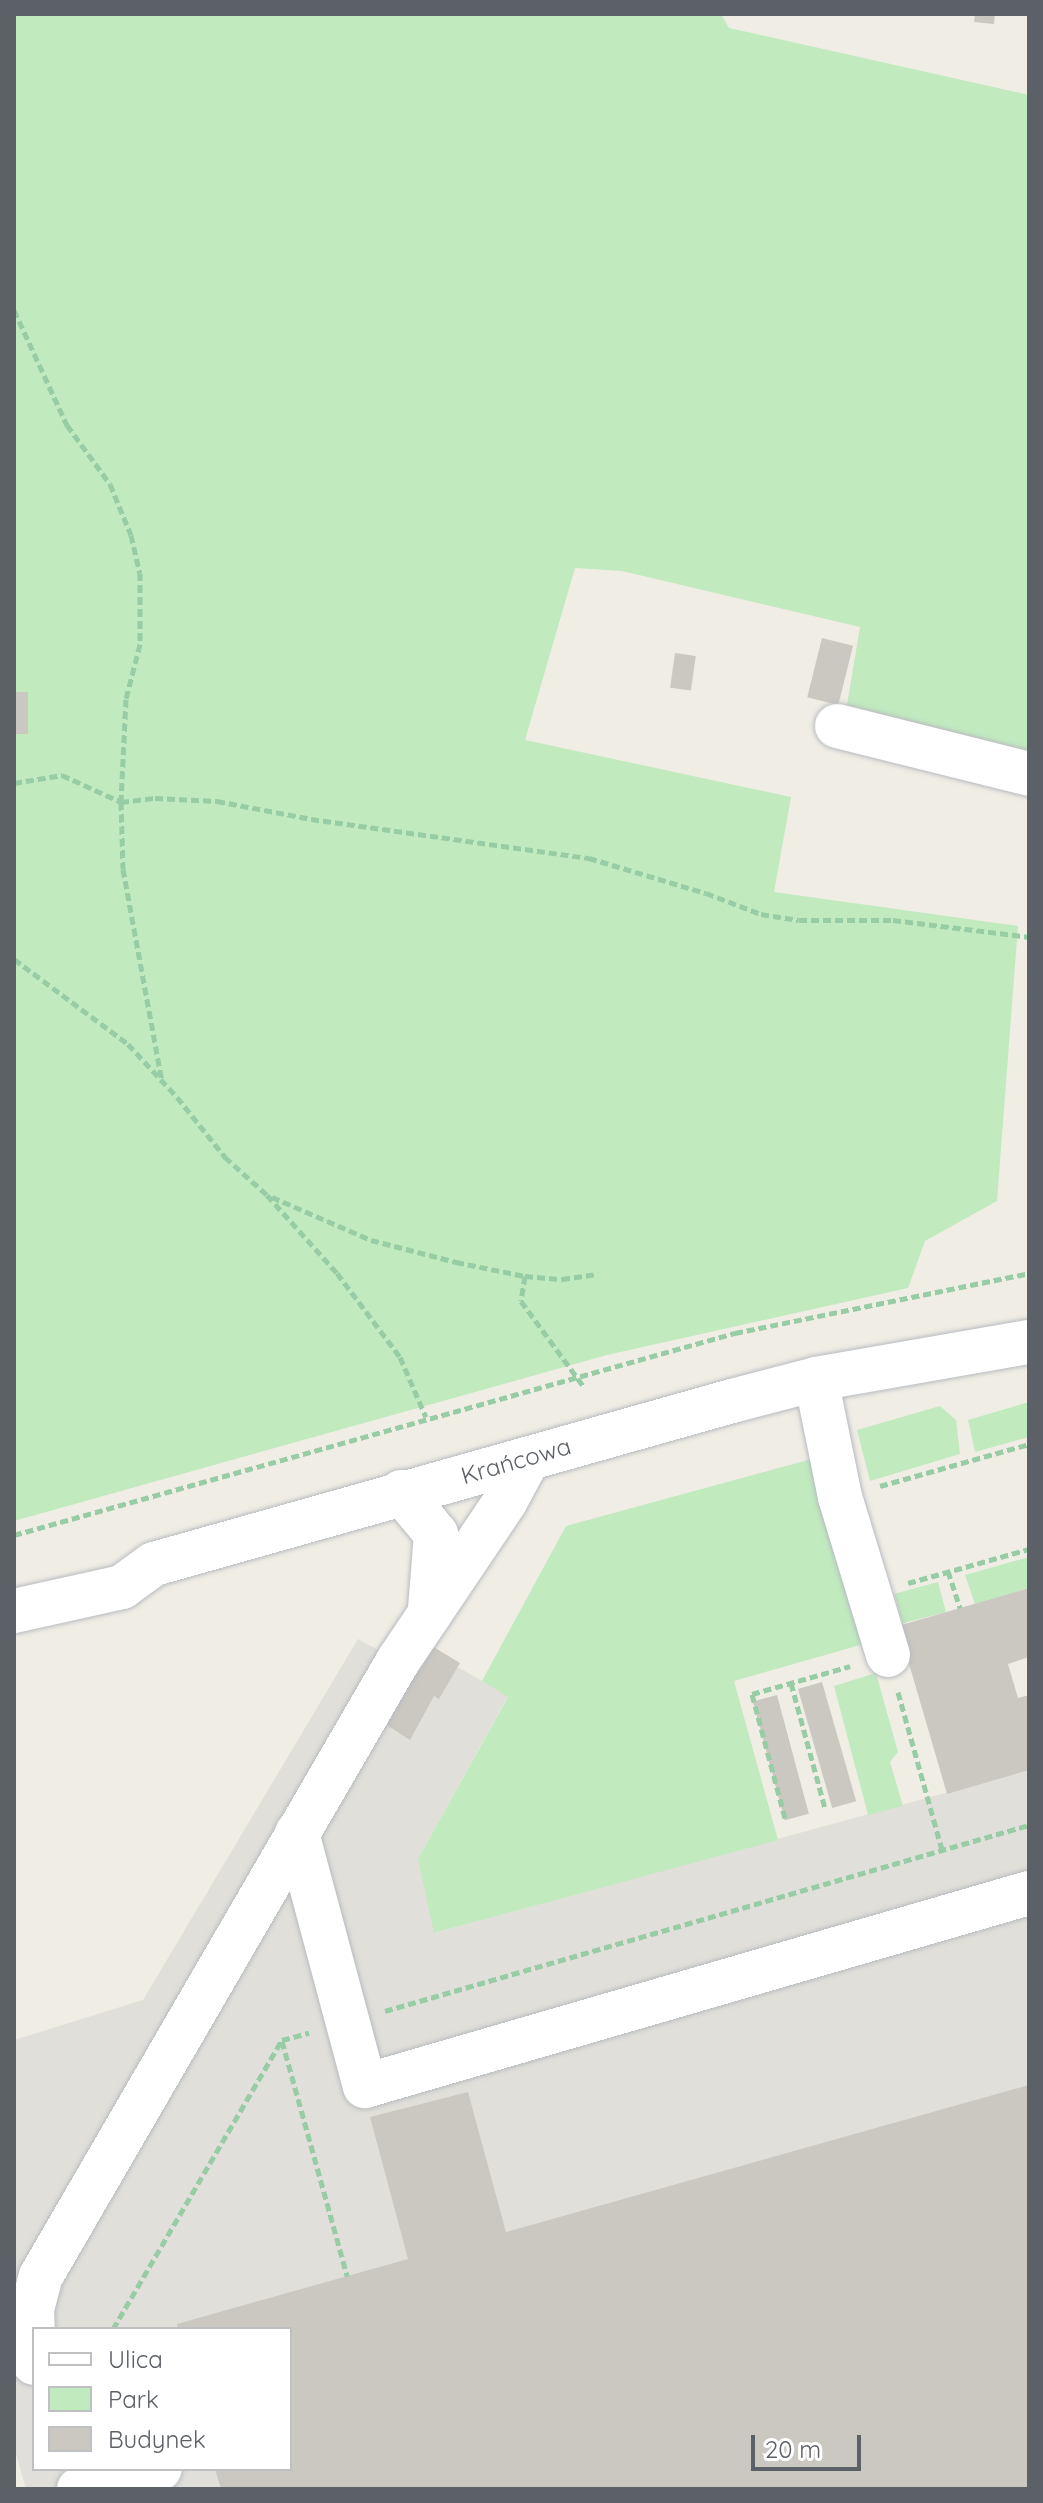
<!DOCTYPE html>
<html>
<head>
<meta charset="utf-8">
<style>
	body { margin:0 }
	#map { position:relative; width:1043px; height:2503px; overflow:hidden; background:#f0ede5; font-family:Quicksand,sans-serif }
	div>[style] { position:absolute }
	.industrial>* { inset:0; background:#e1dfd9 }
	.green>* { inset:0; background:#c1eabf; transform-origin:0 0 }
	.building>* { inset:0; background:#cbc8c2; transform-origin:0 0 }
	.path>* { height:5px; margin-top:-2.5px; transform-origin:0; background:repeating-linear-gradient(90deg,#97cca4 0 8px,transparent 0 12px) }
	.roads { filter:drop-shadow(0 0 2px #b7bbc0) drop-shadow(0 0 2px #b7bbc0) }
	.minor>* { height:44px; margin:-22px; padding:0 22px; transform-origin:22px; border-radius:22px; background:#fff }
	span { translate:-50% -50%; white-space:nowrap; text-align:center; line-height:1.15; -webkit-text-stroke:6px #fff; paint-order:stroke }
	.street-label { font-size:24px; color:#5c6167 }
	.frame { position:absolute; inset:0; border:16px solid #5c6167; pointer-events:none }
	.legend { position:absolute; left:32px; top:2327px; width:260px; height:144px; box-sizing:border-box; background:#fff; border:2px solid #bec0c2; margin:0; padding:10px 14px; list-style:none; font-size:24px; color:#5c6167 }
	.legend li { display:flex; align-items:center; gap:16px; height:40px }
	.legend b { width:40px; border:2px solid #bec0c2 }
	.scale { position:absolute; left:751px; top:2435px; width:110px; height:36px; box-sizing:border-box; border:4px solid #5c6167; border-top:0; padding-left:10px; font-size:24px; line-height:28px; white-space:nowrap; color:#5c6167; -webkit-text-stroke:6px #fff; paint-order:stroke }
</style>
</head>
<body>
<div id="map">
	<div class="industrial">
		<i style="clip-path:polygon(evenodd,358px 1639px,398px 1661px,449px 1662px,508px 1696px,418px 1859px,435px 1933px,1029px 1770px,1029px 2489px,26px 2489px,14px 2447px,14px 2040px,143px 2000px,358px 1639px,34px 2329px,290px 2329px,290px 2469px,34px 2469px,34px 2329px)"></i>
	</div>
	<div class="green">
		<i style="clip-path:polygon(14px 14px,721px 14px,729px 28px,1029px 95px,1029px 756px,847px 705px,860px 627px,622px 571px,575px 568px,525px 740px,791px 797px,774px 892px,1018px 926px,997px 1201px,925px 1241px,908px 1288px,607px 1355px,14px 1521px)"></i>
		<i style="clip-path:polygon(1029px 1402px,1029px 1437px,975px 1452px,968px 1420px)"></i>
		<i style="clip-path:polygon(940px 1406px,956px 1420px,960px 1454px,870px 1481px,857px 1430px)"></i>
		<i style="clip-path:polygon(812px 1459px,864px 1644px,734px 1681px,778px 1840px,434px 1933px,418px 1859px,508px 1697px,482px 1681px,566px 1526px)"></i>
		<i style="clip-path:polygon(1029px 1557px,1029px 1588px,975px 1604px,965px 1575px)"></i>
		<i style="left:938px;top:1582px;width:31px;height:45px;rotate:75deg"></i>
		<i style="clip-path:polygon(876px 1673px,898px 1752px,890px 1762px,903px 1806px,868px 1815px,834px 1686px)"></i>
	</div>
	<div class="building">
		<i style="clip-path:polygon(975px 14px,995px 14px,994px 24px,974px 22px)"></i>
		<i style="left:822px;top:638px;width:32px;height:61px;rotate:14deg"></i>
		<i style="left:675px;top:653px;width:21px;height:35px;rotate:8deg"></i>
		<i style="left:14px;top:692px;width:14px;height:42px"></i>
		<i style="clip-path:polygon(1029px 1588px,1029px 1657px,1008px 1664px,1018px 1698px,1029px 1695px,1029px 1770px,947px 1794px,898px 1626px)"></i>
		<i style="clip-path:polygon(412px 1634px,460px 1663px,439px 1699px,434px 1696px,410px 1740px,371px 1715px)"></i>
		<i style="left:822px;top:1682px;width:124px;height:25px;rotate:74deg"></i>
		<i style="left:777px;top:1695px;width:123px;height:25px;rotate:75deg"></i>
		<i style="clip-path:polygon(1029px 2085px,1029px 2489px,221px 2489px,215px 2469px,290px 2469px,290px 2329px,178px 2329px,177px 2324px,408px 2259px,370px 2117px,468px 2092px,506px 2232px)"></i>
	</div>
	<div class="path">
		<i style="left:14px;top:310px;width:127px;rotate:65.3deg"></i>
		<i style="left:67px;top:425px;width:73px;rotate:53.9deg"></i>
		<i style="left:110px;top:484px;width:55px;rotate:67.6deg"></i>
		<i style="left:131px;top:535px;width:39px;rotate:77deg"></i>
		<i style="left:140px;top:573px;width:71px;rotate:90deg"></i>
		<i style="left:140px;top:644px;width:57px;rotate:104.3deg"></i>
		<i style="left:126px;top:699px;width:103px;rotate:92.8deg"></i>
		<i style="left:121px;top:802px;width:67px;rotate:88.3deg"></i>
		<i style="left:123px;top:869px;width:216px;rotate:79.6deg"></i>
		<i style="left:14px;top:783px;width:49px;rotate:-9.5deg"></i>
		<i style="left:62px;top:775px;width:65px;rotate:24.6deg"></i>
		<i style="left:121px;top:802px;width:34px;rotate:-7deg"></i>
		<i style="left:155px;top:798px;width:62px;rotate:2.8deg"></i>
		<i style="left:217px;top:801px;width:96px;rotate:10.8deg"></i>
		<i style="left:311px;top:819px;width:281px;rotate:8deg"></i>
		<i style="left:589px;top:858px;width:122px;rotate:16.7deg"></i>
		<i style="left:706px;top:893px;width:59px;rotate:20.9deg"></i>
		<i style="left:761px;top:914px;width:38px;rotate:9deg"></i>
		<i style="left:799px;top:920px;width:94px"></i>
		<i style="left:893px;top:920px;width:137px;rotate:7.1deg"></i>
		<i style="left:14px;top:959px;width:142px;rotate:36.7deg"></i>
		<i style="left:128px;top:1044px;width:72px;rotate:47.2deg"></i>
		<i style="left:177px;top:1097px;width:77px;rotate:51.3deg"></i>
		<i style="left:225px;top:1157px;width:57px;rotate:42.1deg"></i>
		<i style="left:267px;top:1195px;width:105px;rotate:48.1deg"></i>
		<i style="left:337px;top:1273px;width:105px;rotate:53.1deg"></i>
		<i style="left:400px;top:1357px;width:65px;rotate:66.6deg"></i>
		<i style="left:272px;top:1197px;width:108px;rotate:23.5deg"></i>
		<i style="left:371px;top:1240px;width:88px;rotate:14.5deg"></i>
		<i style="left:456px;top:1262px;width:70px;rotate:11.5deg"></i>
		<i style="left:525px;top:1276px;width:37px;rotate:5deg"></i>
		<i style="left:562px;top:1279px;width:36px;rotate:-8deg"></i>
		<i style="left:525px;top:1276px;width:25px;rotate:99deg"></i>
		<i style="left:521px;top:1301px;width:107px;rotate:53.8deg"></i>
		<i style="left:880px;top:1486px;width:155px;rotate:-15.7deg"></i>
		<i style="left:14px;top:1535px;width:749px;rotate:-15.65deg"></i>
		<i style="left:735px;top:1333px;width:300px;rotate:-11.5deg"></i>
		<i style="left:948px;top:1571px;width:39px;rotate:72deg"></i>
		<i style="left:908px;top:1583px;width:126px;rotate:-15.7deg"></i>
		<i style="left:791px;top:1683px;width:130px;rotate:74.8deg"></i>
		<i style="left:898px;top:1692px;width:164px;rotate:74.4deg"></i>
		<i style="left:785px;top:1818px;width:128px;rotate:-104.9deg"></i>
		<i style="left:752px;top:1694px;width:102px;rotate:-15.9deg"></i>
		<i style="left:385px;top:2011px;width:670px;rotate:-16.11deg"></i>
		<i style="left:282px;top:2041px;width:244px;rotate:74.5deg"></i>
		<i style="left:113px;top:2329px;width:335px;rotate:-59.7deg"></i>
		<i style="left:282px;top:2040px;width:28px;rotate:-15deg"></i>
	</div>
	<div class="roads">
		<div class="minor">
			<i style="left:837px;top:726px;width:198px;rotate:14deg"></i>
			<i style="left:816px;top:1379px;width:120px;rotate:78.5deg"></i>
			<i style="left:840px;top:1497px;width:165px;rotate:73.1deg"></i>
			<i style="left:401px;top:1492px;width:55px;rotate:50.2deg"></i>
			<i style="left:436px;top:1534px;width:75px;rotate:94.6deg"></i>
			<i style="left:14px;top:1611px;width:111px;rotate:-12.5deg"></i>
			<i style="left:122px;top:1587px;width:39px;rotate:-36deg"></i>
			<i style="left:154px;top:1564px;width:601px;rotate:-15.75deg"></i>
			<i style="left:732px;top:1401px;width:87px;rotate:-14.7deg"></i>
			<i style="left:816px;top:1379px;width:216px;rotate:-9.9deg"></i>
			<i style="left:297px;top:1833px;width:262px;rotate:75deg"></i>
			<i style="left:365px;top:2086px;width:691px;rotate:-16.21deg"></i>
			<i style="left:34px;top:2363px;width:54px;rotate:-92.1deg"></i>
			<i style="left:32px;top:2309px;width:34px;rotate:-75deg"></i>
			<i style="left:41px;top:2276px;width:711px;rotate:-59.87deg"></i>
			<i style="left:398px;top:1661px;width:192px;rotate:-56.1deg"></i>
			<i style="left:505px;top:1502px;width:49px;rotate:-61.9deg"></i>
			<i style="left:79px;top:2489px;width:83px;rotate:-13.9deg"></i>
		</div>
	</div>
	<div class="street-label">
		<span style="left:516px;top:1461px;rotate:-16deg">Krańcowa</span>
	</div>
	<div class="frame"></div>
	<ul class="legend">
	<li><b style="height:10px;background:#fff"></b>Ulica</li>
	<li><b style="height:22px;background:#c1eabf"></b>Park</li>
	<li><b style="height:22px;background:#cbc8c2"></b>Budynek</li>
	</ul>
	<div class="scale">20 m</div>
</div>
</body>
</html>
